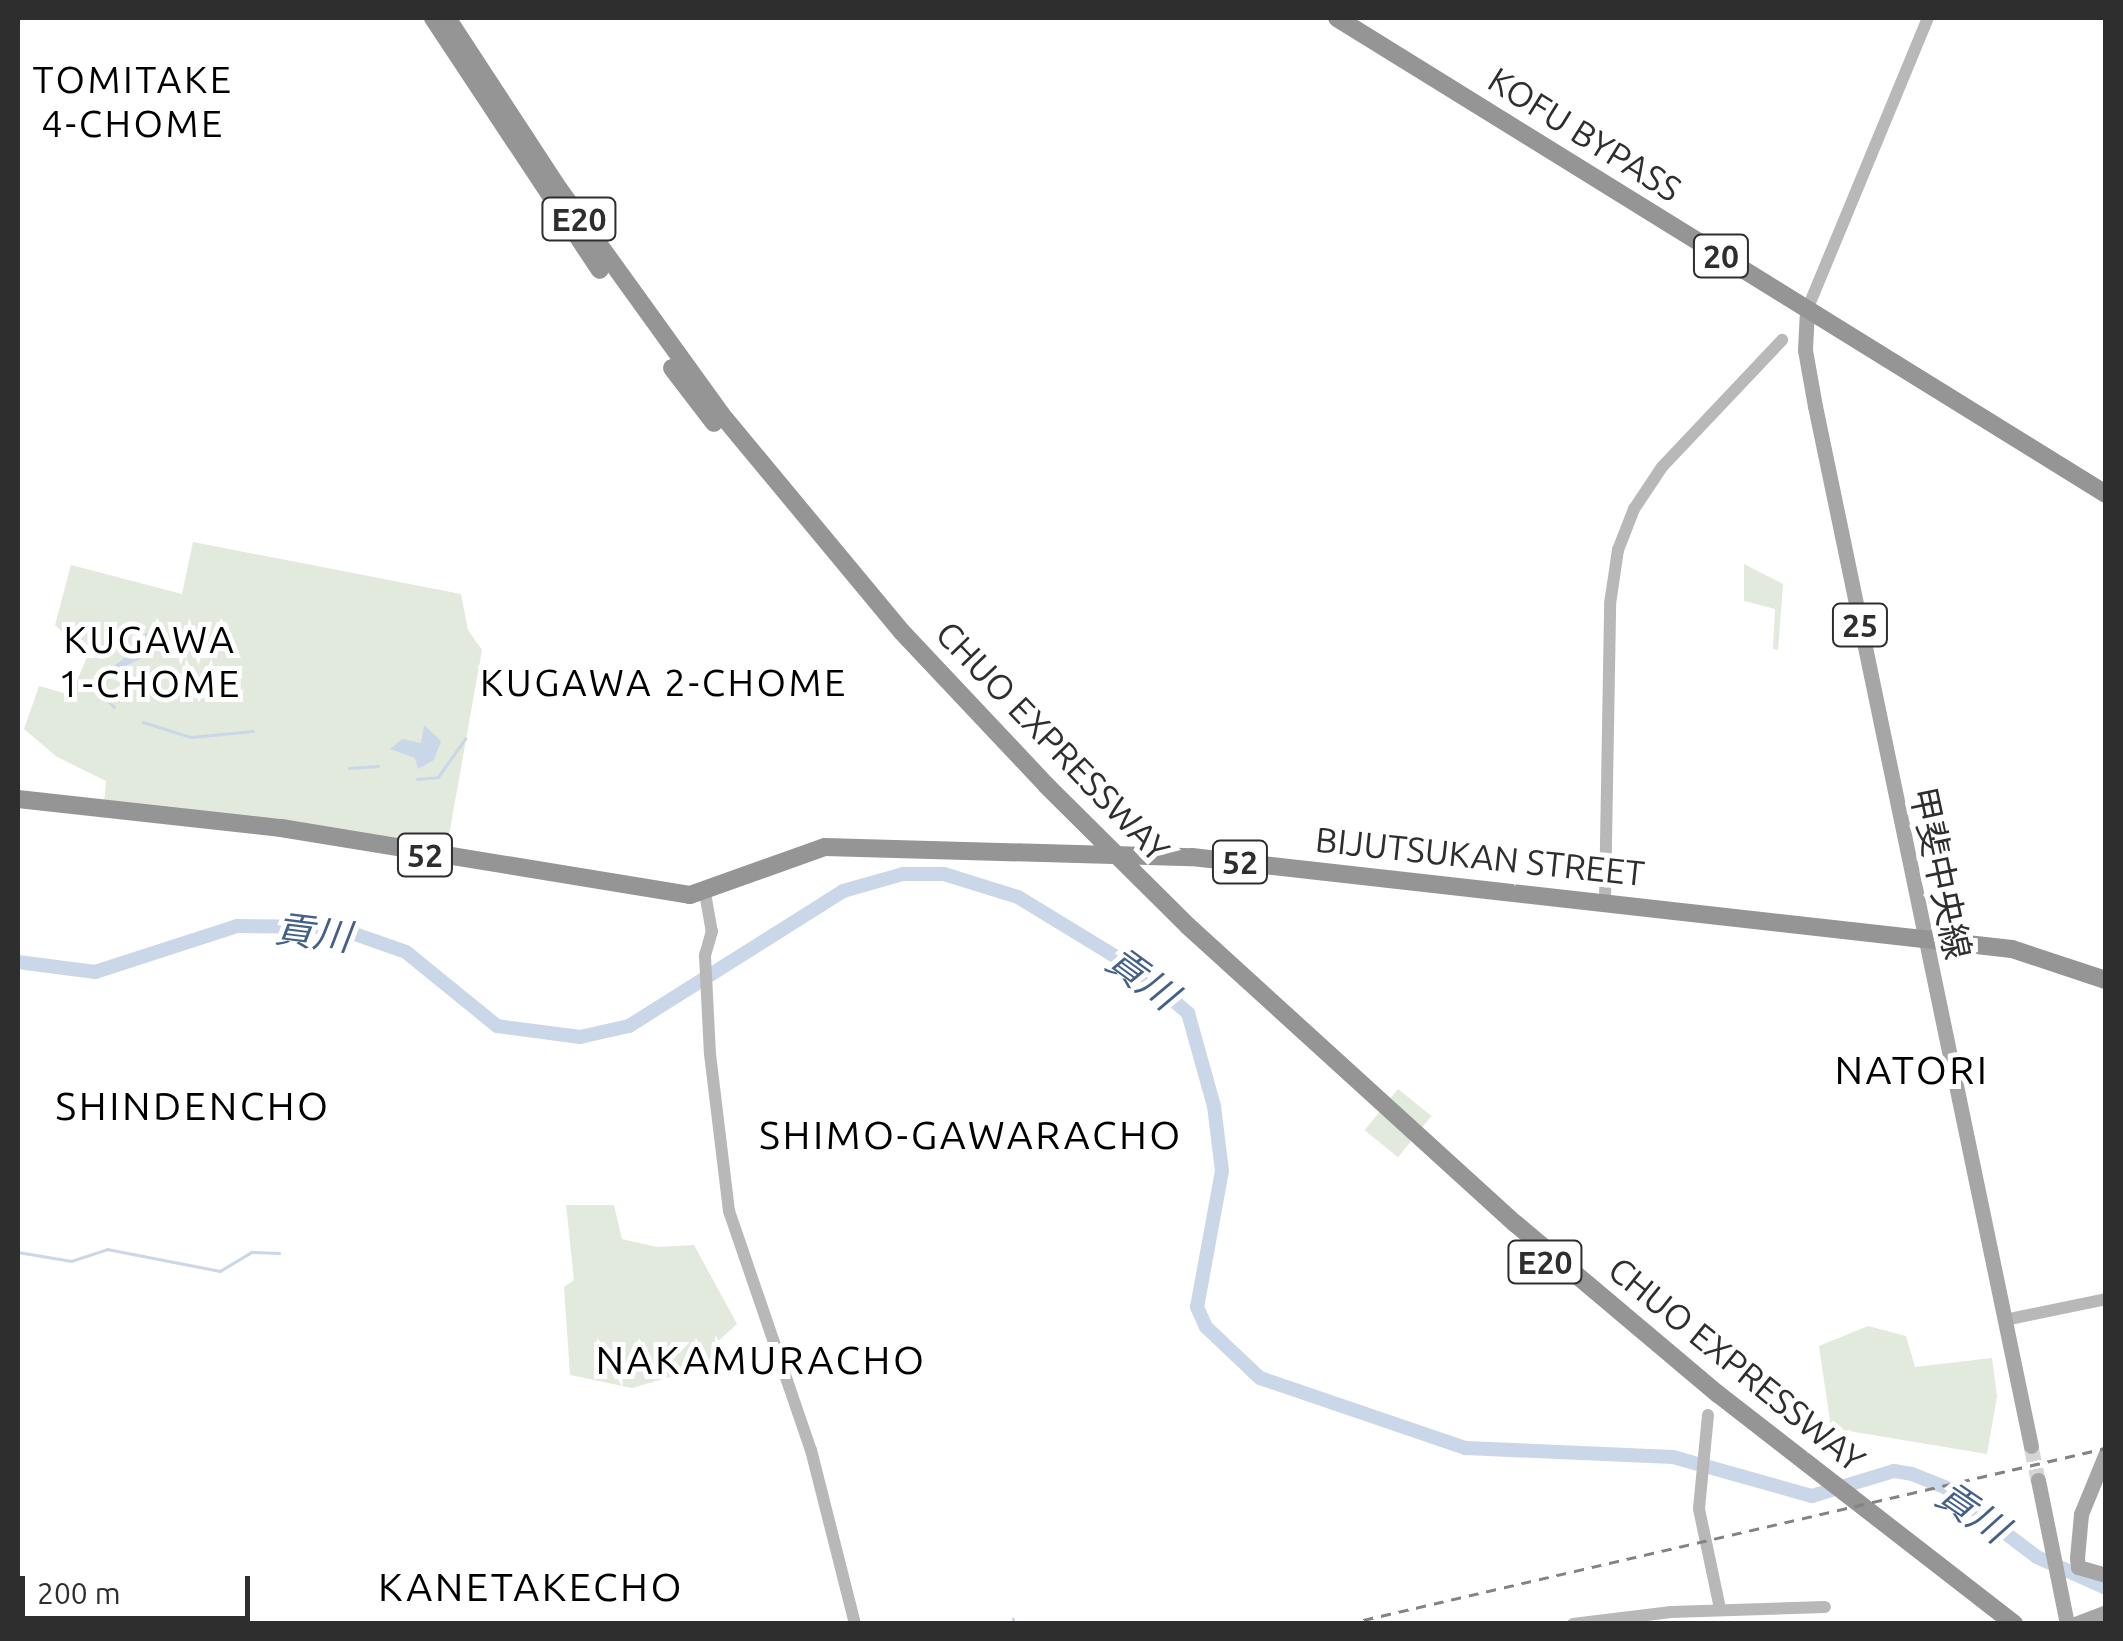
<!DOCTYPE html>
<html>
<head>
<meta charset="utf-8">
<style>
	body { margin:0 }
	#map { position:relative; width:2123px; height:1641px; overflow:hidden; background:#fff; font-family:Ubuntu,"Noto Sans JP",sans-serif }
	div>[style] { position:absolute }
	.green>* { inset:0; background:#e1eadd; transform-origin:0 0 }
	.water>* { inset:0; background:#cad7e8 }
	.stream>* { height:2.5px; margin:-1.25px; padding:0 1.25px; transform-origin:1.25px; border-radius:1.25px; background:#cad7e8 }
	.river>* { height:14px; margin:-7px; padding:0 7px; transform-origin:7px; border-radius:7px; background:#cad7e8 }
	.primary-tunnel>* { height:15px; margin-top:-7.5px; transform-origin:0; background:repeating-linear-gradient(90deg,#d5d5d5 0 15px,transparent 0 23px) }
	.secondary>* { height:12px; margin:-6px; padding:0 6px; transform-origin:6px; border-radius:6px; background:#b8b8b8 }
	.primary>* { height:15px; margin:-7.5px; padding:0 7.5px; transform-origin:7.5px; border-radius:7.5px; background:#a6a6a6 }
	.highway>* { height:18px; margin:-9px; padding:0 9px; transform-origin:9px; border-radius:9px; background:#959595 }
	.rail>* { height:2.5px; margin-top:-1.25px; transform-origin:0; background:repeating-linear-gradient(90deg,#838383 0 10px,transparent 0 18px) }
	span { translate:-50% -50%; white-space:nowrap; text-align:center; line-height:1.15; -webkit-text-stroke:10px #fff; paint-order:stroke }
	.shield-label span { padding:2px 8px; background:#fff; border:2px solid; border-radius:8px; -webkit-text-stroke-width:0 }
	.shield-label { font-size:32px; color:#2e2e2e; font-weight:700 }
	.street-label { font-size:35px; color:#2e2e2e }
	.neighbourhood-label { font-size:38px; color:#000; letter-spacing:2.5px }
	.water-label { font-size:38px; color:#446088; font-style:italic }
	.quarter-label { font-size:40px; color:#000; letter-spacing:2.5px }
	.frame { position:absolute; inset:0; border:20px solid #2e2e2e; pointer-events:none }
	.scale { position:absolute; left:20px; top:1576px; width:230px; height:45px; box-sizing:border-box; border:5px solid #2e2e2e; border-top:0; padding-left:12px; font-size:30px; line-height:35px; white-space:nowrap; color:#2e2e2e; -webkit-text-stroke:8px #fff; paint-order:stroke }
</style>
</head>
<body>
<div id="map">
	<div class="green">
		<i style="clip-path:polygon(193px 542px,461px 594px,468px 630px,482px 650px,446px 852px,104px 802px,106px 781px,57px 757px,24px 729px,39px 686px,71px 695px,87px 657px,55px 625px,71px 565px,182px 594px)"></i>
		<i style="clip-path:polygon(1744px 564px,1783px 584px,1778px 650px,1773px 649px,1775px 609px,1744px 601px)"></i>
		<i style="left:1398px;top:1089px;width:43px;height:53px;rotate:39deg"></i>
		<i style="clip-path:polygon(566px 1205px,614px 1205px,622px 1239px,657px 1247px,694px 1245px,737px 1324px,716px 1343px,721px 1353px,687px 1372px,632px 1388px,570px 1375px,564px 1287px,574px 1280px)"></i>
		<i style="clip-path:polygon(1868px 1326px,1906px 1336px,1915px 1367px,1992px 1358px,1997px 1397px,1987px 1454px,1831px 1428px,1819px 1346px)"></i>
	</div>
	<div class="water">
		<i style="clip-path:polygon(153px 632px,164px 648px,112px 672px,97px 704px,107px 672px,141px 644px,137px 635px)"></i>
		<i style="clip-path:polygon(424px 725px,441px 741px,434px 760px,418px 769px,415px 758px,390px 749px,402px 739px,421px 743px)"></i>
	</div>
	<div class="stream">
		<i style="left:103px;top:695px;width:16px;rotate:47deg"></i>
		<i style="left:143px;top:722px;width:50px;rotate:17.4deg"></i>
		<i style="left:191px;top:737px;width:62px;rotate:-5.5deg"></i>
		<i style="left:349px;top:768px;width:29px;rotate:-4deg"></i>
		<i style="left:417px;top:779px;width:21px;rotate:-5deg"></i>
		<i style="left:438px;top:777px;width:47px;rotate:-54.6deg"></i>
		<i style="left:18px;top:1252px;width:54px;rotate:9.6deg"></i>
		<i style="left:71px;top:1261px;width:38px;rotate:-18deg"></i>
		<i style="left:107px;top:1249px;width:115px;rotate:11deg"></i>
		<i style="left:220px;top:1271px;width:37px;rotate:-31deg"></i>
		<i style="left:252px;top:1252px;width:27px;rotate:2deg"></i>
		<i style="left:1012px;top:1624px;width:5px;rotate:-79deg"></i>
	</div>
	<div class="river">
		<i style="left:18px;top:962px;width:78px;rotate:7.4deg"></i>
		<i style="left:95px;top:972px;width:149px;rotate:-17.9deg"></i>
		<i style="left:237px;top:926px;width:98px;rotate:0.6deg"></i>
		<i style="left:335px;top:927px;width:75px;rotate:19.4deg"></i>
		<i style="left:406px;top:952px;width:117px;rotate:39.1deg"></i>
		<i style="left:497px;top:1026px;width:84px;rotate:7.5deg"></i>
		<i style="left:580px;top:1037px;width:50px;rotate:-12.7deg"></i>
		<i style="left:629px;top:1026px;width:253px;rotate:-32.2deg"></i>
		<i style="left:843px;top:891px;width:62px;rotate:-15.8deg"></i>
		<i style="left:903px;top:874px;width:41px"></i>
		<i style="left:944px;top:874px;width:77px;rotate:17.3deg"></i>
		<i style="left:1018px;top:897px;width:142px;rotate:31.4deg"></i>
		<i style="left:1139px;top:971px;width:65px;rotate:40.6deg"></i>
		<i style="left:1188px;top:1013px;width:97px;rotate:74.4deg"></i>
		<i style="left:1214px;top:1106px;width:65px;rotate:83deg"></i>
		<i style="left:1222px;top:1171px;width:138px;rotate:100.4deg"></i>
		<i style="left:1197px;top:1307px;width:22px;rotate:66deg"></i>
		<i style="left:1206px;top:1327px;width:74px;rotate:43.4deg"></i>
		<i style="left:1260px;top:1378px;width:218px;rotate:18.8deg"></i>
		<i style="left:1466px;top:1448px;width:207px;rotate:2.5deg"></i>
		<i style="left:1673px;top:1457px;width:144px;rotate:15.7deg"></i>
		<i style="left:1812px;top:1496px;width:86px;rotate:-17deg"></i>
		<i style="left:1894px;top:1471px;width:18px;rotate:9deg"></i>
		<i style="left:1912px;top:1474px;width:37px;rotate:22deg"></i>
		<i style="left:1946px;top:1488px;width:114px;rotate:37.2deg"></i>
		<i style="left:2037px;top:1557px;width:76px;rotate:24.2deg"></i>
	</div>
	<div class="primary-tunnel">
		<i style="left:2031px;top:1446px;width:35px;rotate:78deg"></i>
	</div>
	<div class="secondary">
		<i style="left:1807px;top:310px;width:316px;rotate:-67.5deg"></i>
		<i style="left:705px;top:893px;width:39px;rotate:80deg"></i>
		<i style="left:712px;top:931px;width:26px;rotate:106deg"></i>
		<i style="left:705px;top:956px;width:98px;rotate:87.1deg"></i>
		<i style="left:710px;top:1054px;width:158px;rotate:83.1deg"></i>
		<i style="left:729px;top:1211px;width:253px;rotate:71.1deg"></i>
		<i style="left:811px;top:1450px;width:179px;rotate:75.8deg"></i>
		<i style="left:1605px;top:900px;width:296px;rotate:-89deg"></i>
		<i style="left:1610px;top:604px;width:55px;rotate:-81.6deg"></i>
		<i style="left:1618px;top:550px;width:44px;rotate:-68.7deg"></i>
		<i style="left:1634px;top:509px;width:50px;rotate:-56.3deg"></i>
		<i style="left:1662px;top:467px;width:175px;rotate:-46.6deg"></i>
		<i style="left:2005px;top:1320px;width:103px;rotate:-11.7deg"></i>
		<i style="left:1708px;top:1415px;width:94px;rotate:95.5deg"></i>
		<i style="left:1699px;top:1509px;width:102px;rotate:78.1deg"></i>
		<i style="left:1573px;top:1624px;width:99px;rotate:-7deg"></i>
		<i style="left:1671px;top:1612px;width:154px;rotate:-1.9deg"></i>
	</div>
	<div class="primary">
		<i style="left:1807px;top:310px;width:40px;rotate:92.9deg"></i>
		<i style="left:1805px;top:350px;width:57px;rotate:79.9deg"></i>
		<i style="left:1815px;top:406px;width:1062px;rotate:78.27deg"></i>
		<i style="left:2106px;top:1453px;width:66px;rotate:112.3deg"></i>
		<i style="left:2081px;top:1514px;width:44px;rotate:95.2deg"></i>
		<i style="left:2077px;top:1558px;width:9px;rotate:84deg"></i>
		<i style="left:2078px;top:1567px;width:29px;rotate:16deg"></i>
		<i style="left:2038px;top:1480px;width:147px;rotate:78.6deg"></i>
		<i style="left:2075px;top:1624px;width:33px;rotate:-21deg"></i>
	</div>
	<div class="highway">
		<i style="left:433px;top:18px;width:302px;rotate:56.5deg"></i>
		<i style="left:447px;top:18px;width:204px;rotate:56.8deg"></i>
		<i style="left:559px;top:189px;width:277px;rotate:54.2deg"></i>
		<i style="left:721px;top:414px;width:283px;rotate:50.3deg"></i>
		<i style="left:902px;top:632px;width:210px;rotate:46.7deg"></i>
		<i style="left:1046px;top:785px;width:200px;rotate:44.8deg"></i>
		<i style="left:1188px;top:926px;width:443px;rotate:42.3deg"></i>
		<i style="left:1516px;top:1224px;width:264px;rotate:40.1deg"></i>
		<i style="left:1718px;top:1394px;width:375px;rotate:37.8deg"></i>
		<i style="left:1337px;top:18px;width:904px;rotate:31.76deg"></i>
		<i style="left:672px;top:368px;width:69px;rotate:52.6deg"></i>
		<i style="left:18px;top:799px;width:265px;rotate:6.3deg"></i>
		<i style="left:281px;top:828px;width:414px;rotate:9.3deg"></i>
		<i style="left:690px;top:895px;width:143px;rotate:-19.6deg"></i>
		<i style="left:825px;top:847px;width:367px;rotate:1.6deg"></i>
		<i style="left:1192px;top:857px;width:825px;rotate:6.4deg"></i>
		<i style="left:2012px;top:949px;width:99px;rotate:18.3deg"></i>
	</div>
	<div class="rail">
		<i style="left:1346px;top:1624px;width:780px;rotate:-13.04deg"></i>
	</div>
	<div class="shield-label">
		<span style="left:579px;top:219px">E20</span>
		<span style="left:1721px;top:256px">20</span>
		<span style="left:1860px;top:625px">25</span>
		<span style="left:425px;top:855px">52</span>
		<span style="left:1240px;top:862px">52</span>
		<span style="left:1545px;top:1262px">E20</span>
	</div>
	<div class="street-label">
		<span style="left:1585px;top:134px;rotate:32deg">KOFU BYPASS</span>
		<span style="left:1053px;top:741px;rotate:46deg">CHUO EXPRESSWAY</span>
		<span style="left:1480px;top:856px;rotate:6deg">BIJUTSUKAN STREET</span>
		<span style="left:1941px;top:873px;rotate:78deg">甲斐中央線</span>
		<span style="left:1737px;top:1364px;rotate:39deg">CHUO EXPRESSWAY</span>
	</div>
	<div class="neighbourhood-label">
		<span style="left:133px;top:102px">TOMITAKE<br>4-CHOME</span>
		<span style="left:150px;top:662px">KUGAWA<br>1-CHOME</span>
		<span style="left:664px;top:683px">KUGAWA 2-CHOME</span>
	</div>
	<div class="water-label">
		<span style="left:313px;top:933px;rotate:7deg">貢川</span>
		<span style="left:1142px;top:978px;rotate:36deg">貢川</span>
		<span style="left:1972px;top:1512px;rotate:34deg">貢川</span>
	</div>
	<div class="quarter-label">
		<span style="left:1912px;top:1070px">NATORI</span>
		<span style="left:193px;top:1106px">SHINDENCHO</span>
		<span style="left:971px;top:1135px">SHIMO-GAWARACHO</span>
		<span style="left:761px;top:1360px">NAKAMURACHO</span>
		<span style="left:531px;top:1587px">KANETAKECHO</span>
	</div>
	<div class="frame"></div>
	<div class="scale">200 m</div>
</div>
</body>
</html>
